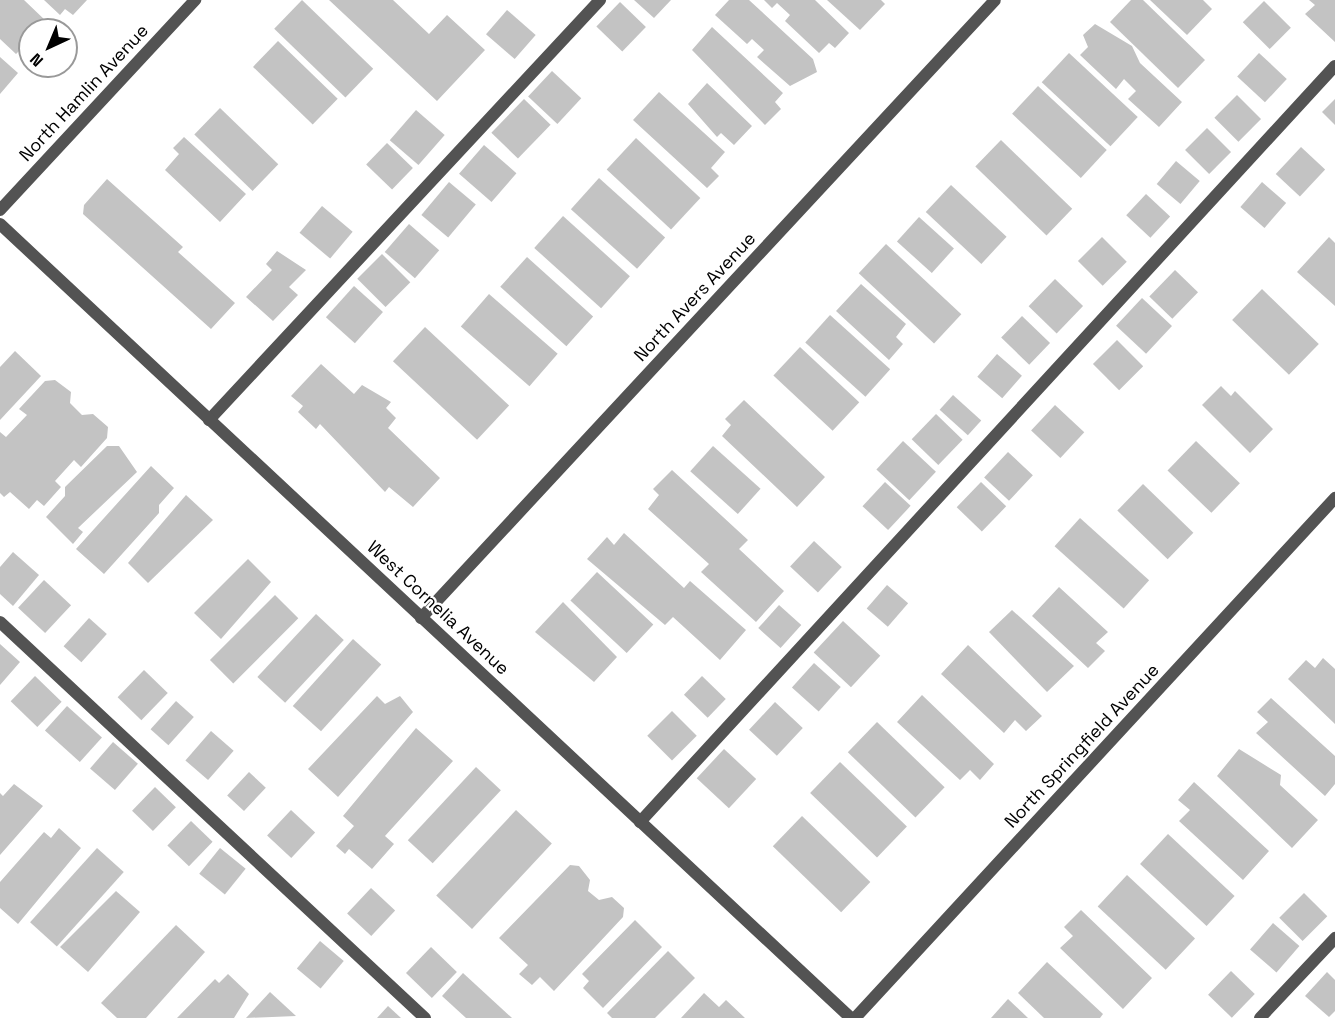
<!DOCTYPE html>
<html>
<head>
<meta charset="utf-8">
<style>
	body { margin:0 }
	#map { position:relative; width:1335px; height:1018px; overflow:hidden; background:#fff; font-family:"Space Grotesk",sans-serif }
	div>[style] { position:absolute }
	.building>* { inset:0; background:#c3c3c3; transform-origin:0 0 }
	.lane>* { height:12px; margin:-6px; padding:0 6px; transform-origin:6px; border-radius:6px; background:#535353 }
	.street>* { height:12px; margin:-6px; padding:0 6px; transform-origin:6px; border-radius:6px; background:#535353 }
	span { translate:-50% -50%; white-space:nowrap; text-align:center; line-height:1.15; -webkit-text-stroke:4.5px #fff; paint-order:stroke }
	.street-label { font-size:18px; color:#000 }
	.north { position:absolute; left:18px; top:18px; width:60px; height:60px; box-sizing:border-box; background:#fff; border:2px solid #999; border-radius:50%; rotate:224deg; font-size:16px; font-weight:700; line-height:24px; text-align:center; color:#000 }
	.north::after { content:''; display:block; margin:auto; width:21px; height:27px; background:#000; clip-path:polygon(50% 0,100% 100%,50% 72%,0 100%) }
</style>
</head>
<body>
<div id="map">
	<div class="building">
		<i style="clip-path:polygon(0 0,24px 0,47px 22px,30px 30px,30px 40px,16px 54px,0 39px)"></i>
		<i style="clip-path:polygon(44px 0,87px 0,73px 15px,65px 9px,60px 15px)"></i>
		<i style="left:302px;top:0;width:99px;height:40px;rotate:44deg"></i>
		<i style="clip-path:polygon(329px 0,393px 0,429px 34px,447px 15px,485px 50px,437px 101px)"></i>
		<i style="clip-path:polygon(634px 0,671px 0,654px 18px)"></i>
		<i style="clip-path:polygon(729px 0,749px 0,813px 59px,817px 72px,790px 86px,757px 57px,764px 50px,752px 39px,747px 44px,715px 15px)"></i>
		<i style="clip-path:polygon(764px 0,815px 0,849px 33px,835px 48px,829px 43px,819px 53px,785px 21px,790px 15px,777px 3px,772px 8px)"></i>
		<i style="clip-path:polygon(827px 0,881px 0,885px 4px,860px 30px)"></i>
		<i style="clip-path:polygon(1131px 0,1143px 0,1205px 60px,1178px 88px,1110px 22px)"></i>
		<i style="clip-path:polygon(1150px 0,1203px 0,1212px 9px,1187px 35px)"></i>
		<i style="clip-path:polygon(1309px 0,1335px 0,1335px 42px,1305px 14px,1315px 5px)"></i>
		<i style="left:1264px;top:1px;width:38px;height:30px;rotate:45deg"></i>
		<i style="left:620px;top:2px;width:36px;height:34px;rotate:44deg"></i>
		<i style="left:507px;top:10px;width:38px;height:32px;rotate:41deg"></i>
		<i style="clip-path:polygon(1095px 24px,1132px 46px,1140px 63px,1182px 102px,1159px 127px,1128px 99px,1136px 91px,1124px 79px,1116px 89px,1080px 55px,1088px 47px,1083px 35px)"></i>
		<i style="clip-path:polygon(712px 27px,783px 93px,775px 102px,781px 109px,765px 125px,692px 50px)"></i>
		<i style="left:278px;top:41px;width:83px;height:36px;rotate:44deg"></i>
		<i style="left:1069px;top:53px;width:94px;height:40px;rotate:43deg"></i>
		<i style="left:1259px;top:53px;width:38px;height:32px;rotate:43deg"></i>
		<i style="clip-path:polygon(0 57px,18px 73px,0 94px)"></i>
		<i style="left:552px;top:71px;width:40px;height:35px;rotate:43deg"></i>
		<i style="clip-path:polygon(707px 83px,752px 126px,734px 145px,721px 133px,717px 137px,688px 104px)"></i>
		<i style="left:1038px;top:86px;width:94px;height:38px;rotate:43deg"></i>
		<i style="clip-path:polygon(659px 92px,725px 152px,711px 168px,719px 176px,707px 188px,633px 120px)"></i>
		<i style="left:1237px;top:95px;width:34px;height:32px;rotate:45deg"></i>
		<i style="left:524px;top:99px;width:37px;height:47px;rotate:44deg"></i>
		<i style="clip-path:polygon(1335px 99px,1335px 125px,1322px 112px)"></i>
		<i style="left:220px;top:108px;width:81px;height:37px;rotate:44deg"></i>
		<i style="left:416px;top:110px;width:38px;height:40px;rotate:41deg"></i>
		<i style="left:1207px;top:128px;width:34px;height:31px;rotate:45deg"></i>
		<i style="clip-path:polygon(184px 137px,246px 194px,220px 222px,165px 170px,179px 154px,173px 148px)"></i>
		<i style="left:636px;top:138px;width:88px;height:43px;rotate:43deg"></i>
		<i style="left:1001px;top:140px;width:99px;height:37px;rotate:44deg"></i>
		<i style="left:387px;top:143px;width:36px;height:30px;rotate:44deg"></i>
		<i style="left:484px;top:145px;width:43px;height:38px;rotate:41deg"></i>
		<i style="left:1301px;top:147px;width:33px;height:37px;rotate:43deg"></i>
		<i style="left:1176px;top:161px;width:31px;height:30px;rotate:40deg"></i>
		<i style="left:599px;top:178px;width:89px;height:42px;rotate:42deg"></i>
		<i style="clip-path:polygon(107px 179px,183px 247px,178px 252px,235px 303px,211px 329px,83px 214px,84px 205px)"></i>
		<i style="left:449px;top:182px;width:35px;height:43px;rotate:40deg"></i>
		<i style="left:1262px;top:182px;width:32px;height:33px;rotate:41deg"></i>
		<i style="left:951px;top:185px;width:76px;height:37px;rotate:43deg"></i>
		<i style="left:1146px;top:194px;width:33px;height:29px;rotate:43deg"></i>
		<i style="left:322px;top:206px;width:40px;height:35px;rotate:40deg"></i>
		<i style="left:563px;top:216px;width:90px;height:43px;rotate:42deg"></i>
		<i style="left:919px;top:217px;width:47px;height:33px;rotate:42deg"></i>
		<i style="left:409px;top:224px;width:40px;height:37px;rotate:41deg"></i>
		<i style="left:1102px;top:237px;width:35px;height:34px;rotate:45deg"></i>
		<i style="clip-path:polygon(1329px 237px,1335px 243px,1335px 306px,1297px 272px)"></i>
		<i style="left:886px;top:244px;width:103px;height:40px;rotate:43deg"></i>
		<i style="clip-path:polygon(277px 251px,306px 270px,289px 287px,298px 295px,273px 321px,246px 297px,272px 270px,266px 264px)"></i>
		<i style="left:382px;top:254px;width:40px;height:35px;rotate:45deg"></i>
		<i style="left:527px;top:257px;width:89px;height:40px;rotate:42deg"></i>
		<i style="left:1175px;top:270px;width:32px;height:37px;rotate:44deg"></i>
		<i style="left:1055px;top:279px;width:39px;height:38px;rotate:44deg"></i>
		<i style="clip-path:polygon(861px 284px,906px 324px,896px 337px,903px 344px,889px 360px,836px 311px)"></i>
		<i style="left:354px;top:286px;width:39px;height:42px;rotate:42deg"></i>
		<i style="left:1262px;top:289px;width:79px;height:43px;rotate:44deg"></i>
		<i style="left:489px;top:294px;width:91px;height:43px;rotate:41deg"></i>
		<i style="left:1142px;top:298px;width:41px;height:38px;rotate:43deg"></i>
		<i style="left:830px;top:315px;width:81px;height:37px;rotate:42deg"></i>
		<i style="left:1022px;top:316px;width:39px;height:30px;rotate:44deg"></i>
		<i style="left:425px;top:327px;width:115px;height:47px;rotate:43deg"></i>
		<i style="left:1117px;top:340px;width:37px;height:34px;rotate:45deg"></i>
		<i style="left:800px;top:347px;width:81px;height:39px;rotate:43deg"></i>
		<i style="clip-path:polygon(15px 351px,41px 376px,0 420px,0 367px)"></i>
		<i style="left:997px;top:354px;width:33px;height:30px;rotate:41deg"></i>
		<i style="clip-path:polygon(321px 364px,354px 394px,362px 385px,391px 402px,386px 408px,396px 418px,388px 428px,440px 478px,413px 507px,389px 487px,385px 492px,320px 424px,316px 429px,298px 412px,303px 406px,291px 396px)"></i>
		<i style="clip-path:polygon(55px 380px,71px 392px,70px 403px,82px 415px,93px 414px,108px 427px,107px 438px,81px 467px,74px 460px,55px 481px,61px 487px,44px 506px,37px 500px,29px 509px,10px 492px,4px 497px,0 493px,0 432px,6px 437px,27px 415px,19px 409px,45px 381px)"></i>
		<i style="clip-path:polygon(1221px 386px,1231px 396px,1235px 391px,1273px 429px,1250px 453px,1202px 405px)"></i>
		<i style="left:953px;top:395px;width:38px;height:20px;rotate:42deg"></i>
		<i style="clip-path:polygon(744px 400px,825px 477px,797px 507px,722px 436px,731px 425px,725px 419px)"></i>
		<i style="left:1055px;top:405px;width:40px;height:35px;rotate:43deg"></i>
		<i style="left:936px;top:414px;width:37px;height:35px;rotate:44deg"></i>
		<i style="left:903px;top:441px;width:45px;height:39px;rotate:43deg"></i>
		<i style="left:1196px;top:441px;width:61px;height:41px;rotate:44deg"></i>
		<i style="clip-path:polygon(107px 446px,119px 446px,137px 472px,78px 528px,83px 532px,73px 544px,46px 517px,65px 496px,65px 487px)"></i>
		<i style="left:713px;top:446px;width:64px;height:34px;rotate:42deg"></i>
		<i style="left:1008px;top:452px;width:34px;height:35px;rotate:43deg"></i>
		<i style="clip-path:polygon(151px 466px,174px 488px,159px 505px,159px 513px,104px 574px,76px 549px)"></i>
		<i style="clip-path:polygon(672px 470px,748px 540px,739px 549px,784px 591px,756px 622px,701px 572px,709px 564px,648px 509px,659px 495px,653px 489px)"></i>
		<i style="left:885px;top:482px;width:35px;height:33px;rotate:43deg"></i>
		<i style="left:981px;top:482px;width:35px;height:35px;rotate:44deg"></i>
		<i style="left:1143px;top:484px;width:70px;height:37px;rotate:44deg"></i>
		<i style="clip-path:polygon(186px 495px,213px 520px,148px 583px,128px 563px)"></i>
		<i style="left:1080px;top:518px;width:93px;height:38px;rotate:42deg"></i>
		<i style="clip-path:polygon(624px 533px,684px 588px,690px 581px,746px 630px,720px 660px,673px 617px,665px 625px,587px 559px,607px 537px,614px 545px)"></i>
		<i style="left:814px;top:541px;width:38px;height:35px;rotate:43deg"></i>
		<i style="clip-path:polygon(13px 552px,39px 575px,13px 606px,0 594px,0 567px)"></i>
		<i style="clip-path:polygon(248px 559px,271px 582px,221px 639px,194px 613px)"></i>
		<i style="left:597px;top:572px;width:77px;height:39px;rotate:43deg"></i>
		<i style="left:44px;top:580px;width:37px;height:38px;rotate:43deg"></i>
		<i style="left:887px;top:585px;width:28px;height:31px;rotate:41deg"></i>
		<i style="clip-path:polygon(1059px 587px,1108px 632px,1096px 643px,1105px 651px,1088px 668px,1032px 616px)"></i>
		<i style="left:275px;top:595px;width:33px;height:92px;rotate:45deg"></i>
		<i style="clip-path:polygon(563px 602px,617px 657px,594px 682px,535px 632px)"></i>
		<i style="left:779px;top:605px;width:30px;height:31px;rotate:42deg"></i>
		<i style="clip-path:polygon(1012px 610px,1074px 666px,1047px 692px,989px 632px)"></i>
		<i style="left:316px;top:614px;width:38px;height:86px;rotate:43deg"></i>
		<i style="left:89px;top:618px;width:24px;height:38px;rotate:42deg"></i>
		<i style="left:843px;top:621px;width:51px;height:43px;rotate:43deg"></i>
		<i style="left:353px;top:639px;width:38px;height:90px;rotate:42deg"></i>
		<i style="clip-path:polygon(0 644px,20px 662px,0 685px)"></i>
		<i style="clip-path:polygon(968px 645px,1042px 716px,1026px 731px,1015px 720px,1004px 733px,941px 674px)"></i>
		<i style="clip-path:polygon(1323px 658px,1335px 669px,1335px 724px,1288px 679px,1306px 660px,1315px 668px)"></i>
		<i style="left:814px;top:663px;width:36px;height:33px;rotate:42deg"></i>
		<i style="left:144px;top:670px;width:33px;height:38px;rotate:44deg"></i>
		<i style="left:35px;top:676px;width:37px;height:35px;rotate:44deg"></i>
		<i style="left:702px;top:676px;width:33px;height:26px;rotate:44deg"></i>
		<i style="clip-path:polygon(922px 695px,994px 764px,980px 780px,970px 770px,960px 780px,897px 722px)"></i>
		<i style="clip-path:polygon(377px 696px,385px 704px,400px 696px,413px 712px,338px 797px,308px 769px)"></i>
		<i style="clip-path:polygon(1271px 698px,1335px 756px,1335px 784px,1325px 796px,1256px 733px,1268px 722px,1257px 712px)"></i>
		<i style="left:176px;top:701px;width:24px;height:38px;rotate:42deg"></i>
		<i style="left:775px;top:702px;width:38px;height:38px;rotate:43deg"></i>
		<i style="left:67px;top:706px;width:47px;height:33px;rotate:42deg"></i>
		<i style="left:672px;top:711px;width:35px;height:35px;rotate:45deg"></i>
		<i style="left:877px;top:722px;width:94px;height:42px;rotate:44deg"></i>
		<i style="clip-path:polygon(416px 728px,453px 761px,385px 836px,394px 844px,372px 869px,349px 849px,345px 854px,336px 846px,354px 826px,343px 816px)"></i>
		<i style="left:211px;top:731px;width:30px;height:39px;rotate:41deg"></i>
		<i style="left:113px;top:742px;width:33px;height:35px;rotate:41deg"></i>
		<i style="left:724px;top:749px;width:44px;height:40px;rotate:43deg"></i>
		<i style="clip-path:polygon(1239px 749px,1281px 775px,1280px 785px,1318px 820px,1292px 848px,1217px 776px)"></i>
		<i style="left:840px;top:762px;width:93px;height:43px;rotate:44deg"></i>
		<i style="left:476px;top:767px;width:34px;height:100px;rotate:43deg"></i>
		<i style="left:249px;top:772px;width:23px;height:32px;rotate:43deg"></i>
		<i style="clip-path:polygon(1194px 782px,1269px 851px,1243px 880px,1179px 821px,1190px 810px,1178px 800px)"></i>
		<i style="clip-path:polygon(14px 784px,43px 806px,0 855px,0 793px,3px 796px)"></i>
		<i style="left:155px;top:787px;width:29px;height:33px;rotate:44deg"></i>
		<i style="left:291px;top:810px;width:33px;height:35px;rotate:43deg"></i>
		<i style="left:516px;top:810px;width:49px;height:117px;rotate:43deg"></i>
		<i style="left:802px;top:816px;width:95px;height:42px;rotate:44deg"></i>
		<i style="left:191px;top:821px;width:30px;height:34px;rotate:44deg"></i>
		<i style="clip-path:polygon(59px 828px,81px 848px,18px 924px,0 908px,0 882px,44px 832px,51px 838px)"></i>
		<i style="left:1168px;top:834px;width:91px;height:41px;rotate:43deg"></i>
		<i style="left:97px;top:848px;width:36px;height:100px;rotate:42deg"></i>
		<i style="left:220px;top:848px;width:33px;height:33px;rotate:39deg"></i>
		<i style="clip-path:polygon(570px 865px,579px 866px,590px 880px,588px 891px,599px 900px,612px 897px,624px 908px,623px 917px,554px 991px,540px 977px,532px 985px,519px 974px,528px 965px,499px 938px)"></i>
		<i style="left:1127px;top:875px;width:93px;height:43px;rotate:43deg"></i>
		<i style="left:371px;top:888px;width:33px;height:35px;rotate:43deg"></i>
		<i style="clip-path:polygon(116px 891px,140px 912px,88px 972px,60px 947px)"></i>
		<i style="left:1304px;top:893px;width:33px;height:35px;rotate:45deg"></i>
		<i style="clip-path:polygon(1081px 910px,1152px 978px,1123px 1009px,1060px 948px,1073px 936px,1064px 927px)"></i>
		<i style="clip-path:polygon(635px 920px,662px 947px,603px 1008px,583px 988px,589px 981px,582px 974px)"></i>
		<i style="left:1273px;top:923px;width:35px;height:35px;rotate:41deg"></i>
		<i style="clip-path:polygon(176px 925px,205px 952px,146px 1018px,117px 1018px,101px 1003px)"></i>
		<i style="left:320px;top:941px;width:31px;height:36px;rotate:40deg"></i>
		<i style="left:431px;top:947px;width:36px;height:36px;rotate:44deg"></i>
		<i style="clip-path:polygon(668px 951px,695px 978px,655px 1018px,612px 1018px,607px 1013px)"></i>
		<i style="clip-path:polygon(1047px 962px,1103px 1014px,1100px 1018px,1044px 1018px,1018px 993px)"></i>
		<i style="left:1231px;top:971px;width:33px;height:33px;rotate:44deg"></i>
		<i style="clip-path:polygon(1327px 972px,1335px 980px,1335px 1011px,1329px 1017px,1305px 996px)"></i>
		<i style="clip-path:polygon(463px 973px,512px 1018px,466px 1018px,442px 996px)"></i>
		<i style="clip-path:polygon(228px 974px,249px 994px,234px 1018px,177px 1018px,215px 979px,219px 983px)"></i>
		<i style="clip-path:polygon(270px 992px,296px 1016px,246px 1018px)"></i>
		<i style="clip-path:polygon(704px 993px,719px 1007px,726px 1000px,745px 1018px,681px 1018px)"></i>
		<i style="clip-path:polygon(1008px 999px,1028px 1018px,991px 1018px)"></i>
		<i style="clip-path:polygon(388px 1006px,401px 1018px,377px 1018px)"></i>
	</div>
	<div class="lane">
		<i style="left:209px;top:420px;width:574px;rotate:-47.05deg"></i>
		<i style="left:0;top:622px;width:581px;rotate:42.98deg"></i>
		<i style="left:640px;top:822px;width:1027px;rotate:-47.41deg"></i>
		<i style="left:1260px;top:1018px;width:110px;rotate:-46.8deg"></i>
	</div>
	<div class="street">
		<i style="left:0;top:210px;width:287px;rotate:-47.1deg"></i>
		<i style="left:0;top:224px;width:1164px;rotate:43.02deg"></i>
		<i style="left:421px;top:618px;width:843px;rotate:-47.11deg"></i>
		<i style="left:855px;top:1018px;width:708px;rotate:-47.29deg"></i>
	</div>
	<div class="street-label">
		<span style="left:84px;top:93px;rotate:-47deg">North Hamlin Avenue</span>
		<span style="left:695px;top:297px;rotate:-47deg">North Avers Avenue</span>
		<span style="left:438px;top:608px;rotate:43deg">West Cornelia Avenue</span>
		<span style="left:1082px;top:746px;rotate:-47deg">North Springfield Avenue</span>
	</div>
	<div class="north">N</div>
</div>
</body>
</html>
